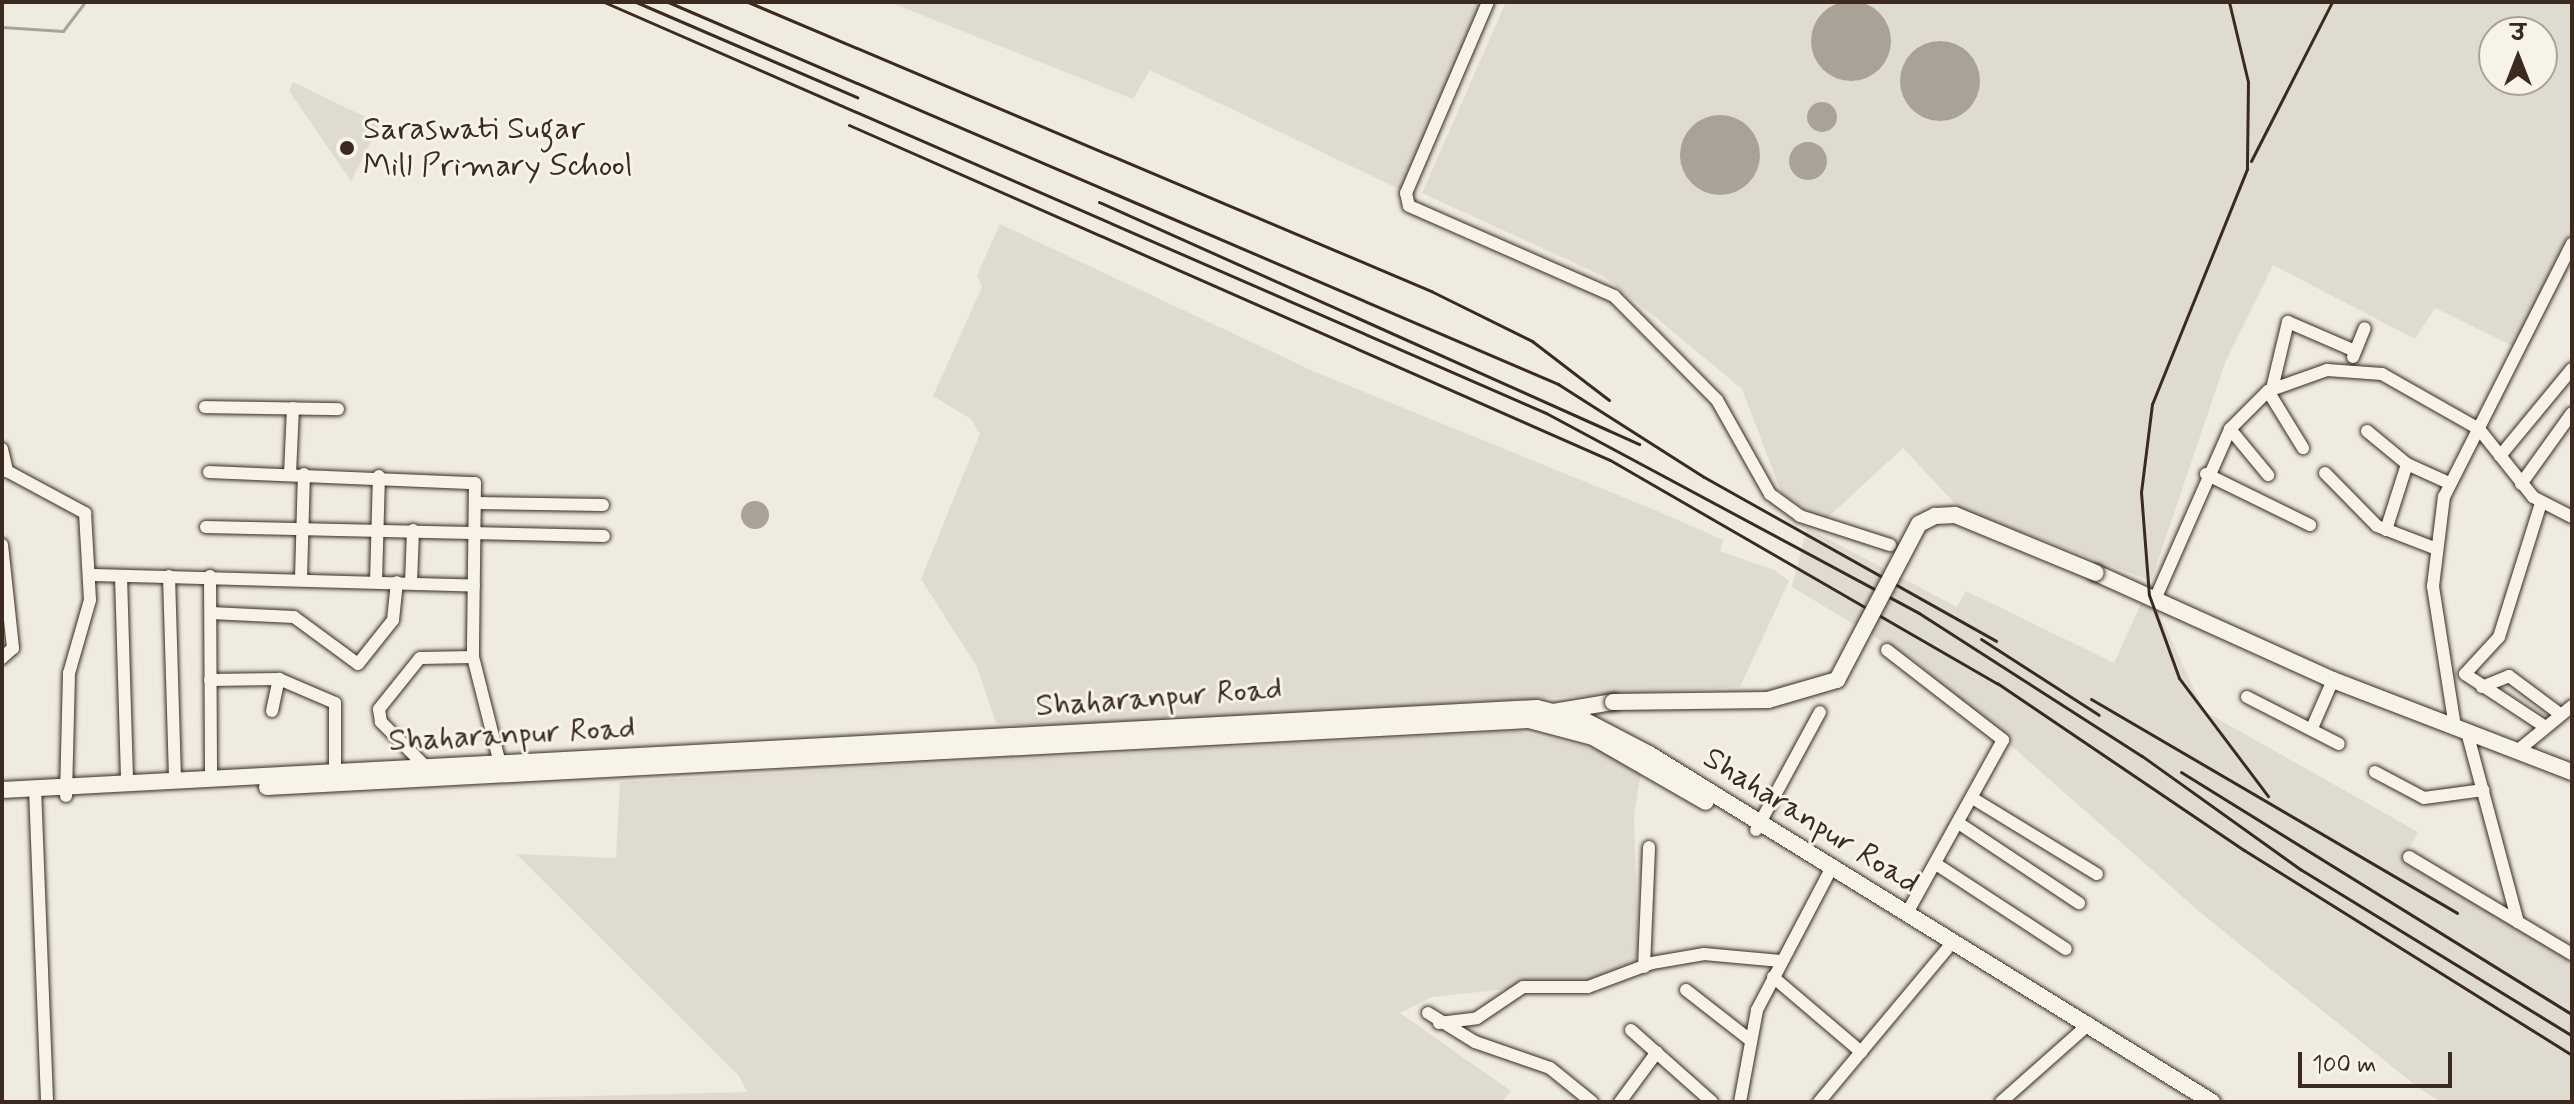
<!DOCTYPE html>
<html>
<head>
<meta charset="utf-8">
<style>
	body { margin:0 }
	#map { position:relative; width:2574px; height:1104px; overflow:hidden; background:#efebe0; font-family:Mynerve,"Playpen Sans Deva",sans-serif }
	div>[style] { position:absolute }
	.built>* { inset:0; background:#e0dbd0 }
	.water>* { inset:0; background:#aaa296 }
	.round { border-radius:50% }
	.stream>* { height:3px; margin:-1.5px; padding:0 1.5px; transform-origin:1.5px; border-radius:1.5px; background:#aaa296 }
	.roads { filter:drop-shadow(0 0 2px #3b2a1e) drop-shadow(0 0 2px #3b2a1e) }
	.minor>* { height:12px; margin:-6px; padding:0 6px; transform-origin:6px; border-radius:6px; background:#f7f3e8 }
	.major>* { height:16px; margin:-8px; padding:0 8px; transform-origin:8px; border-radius:8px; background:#f7f3e8 }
	.rail>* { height:3px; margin:-1.5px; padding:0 1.5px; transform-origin:1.5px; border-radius:1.5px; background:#3b2a1e }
	.bridges { filter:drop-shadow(0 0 2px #3b2a1e) drop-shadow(0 0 2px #3b2a1e) }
	.major-bridge>* { height:16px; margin:-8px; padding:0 8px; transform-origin:8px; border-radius:8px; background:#f7f3e8 }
	.dots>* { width:22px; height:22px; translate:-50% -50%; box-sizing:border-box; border:4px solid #f7f3e8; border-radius:50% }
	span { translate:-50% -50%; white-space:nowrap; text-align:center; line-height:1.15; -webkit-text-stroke:6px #f7f3e8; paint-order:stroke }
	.poi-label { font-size:32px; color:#3b2a1e }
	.left { translate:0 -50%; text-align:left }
	.street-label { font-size:32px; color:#3b2a1e }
	.frame { position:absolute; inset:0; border:4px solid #3b2a1e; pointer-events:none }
	.north { position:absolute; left:2478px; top:16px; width:80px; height:80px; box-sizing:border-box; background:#f7f3e8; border:2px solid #aca397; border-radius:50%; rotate:0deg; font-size:22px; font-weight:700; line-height:32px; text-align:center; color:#3b2a1e }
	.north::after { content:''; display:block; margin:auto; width:28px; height:36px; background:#3b2a1e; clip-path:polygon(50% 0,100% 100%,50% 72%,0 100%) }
	.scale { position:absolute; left:2298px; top:1052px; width:154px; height:36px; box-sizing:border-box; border:4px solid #3b2a1e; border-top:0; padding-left:10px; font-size:24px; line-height:28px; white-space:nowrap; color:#3b2a1e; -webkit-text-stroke:6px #f7f3e8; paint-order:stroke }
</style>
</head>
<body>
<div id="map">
	<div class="built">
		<i style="clip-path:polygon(889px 2px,1482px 2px,1401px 190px,1150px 70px,1133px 99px)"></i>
		<i style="clip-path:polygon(evenodd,1506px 2px,2572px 2px,2572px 235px,2517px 348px,2435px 308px,2415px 339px,2273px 265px,2225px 363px,2151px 581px,1959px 508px,1903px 448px,1824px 521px,1782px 494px,1742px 389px,1660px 321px,1603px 276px,1422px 193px,1506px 2px,2494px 32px,2542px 32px,2542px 80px,2494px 80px,2494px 32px)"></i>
		<i style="clip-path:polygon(293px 82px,380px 124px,351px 181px,289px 91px)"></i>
		<i style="clip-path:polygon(1000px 224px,1315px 372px,1662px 513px,1723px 540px,1720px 551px,1774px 570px,1789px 581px,1740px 687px,1044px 727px,996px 723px,977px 667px,921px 579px,980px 434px,971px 419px,933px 396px,982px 287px,977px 275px)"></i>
		<i style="clip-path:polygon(1807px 528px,1957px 607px,1966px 591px,2114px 663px,2141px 604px,2158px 611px,2204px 711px,2418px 832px,2408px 852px,2572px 955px,2572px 1102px,2441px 1102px,2416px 1086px,2201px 913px,1915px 661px,1792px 587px)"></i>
		<i style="clip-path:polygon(1517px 731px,1599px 750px,1641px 772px,1634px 815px,1638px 948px,1633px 968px,1619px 977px,1432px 997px,1400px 1013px,1511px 1091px,1501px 1102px,350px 1102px,747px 1092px,739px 1076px,516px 854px,616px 858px,620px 782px)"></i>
	</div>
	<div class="water">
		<i class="round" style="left:1811px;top:1px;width:80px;height:80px"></i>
		<i class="round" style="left:1900px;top:41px;width:80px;height:80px"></i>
		<i class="round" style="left:1807px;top:102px;width:30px;height:30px"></i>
		<i class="round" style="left:1680px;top:115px;width:80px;height:80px"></i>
		<i class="round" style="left:1789px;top:142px;width:38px;height:38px"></i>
		<i class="round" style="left:741px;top:501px;width:28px;height:28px"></i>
	</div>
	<div class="stream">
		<i style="left:2px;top:27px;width:61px;rotate:3.8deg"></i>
		<i style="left:63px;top:31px;width:36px;rotate:-53deg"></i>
	</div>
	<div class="roads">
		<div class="minor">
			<i style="left:1488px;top:2px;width:208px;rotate:113.2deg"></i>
			<i style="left:1406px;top:193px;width:13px;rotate:77deg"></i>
			<i style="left:1409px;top:206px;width:224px;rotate:23.7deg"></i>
			<i style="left:1614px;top:296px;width:146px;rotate:45.3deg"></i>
			<i style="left:1717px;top:400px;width:108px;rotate:60.6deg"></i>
			<i style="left:1770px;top:494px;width:37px;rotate:36deg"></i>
			<i style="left:1800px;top:516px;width:95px;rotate:17.9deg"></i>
			<i style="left:2353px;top:357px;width:31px;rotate:-68deg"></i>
			<i style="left:2272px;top:389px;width:69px;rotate:-76.6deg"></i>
			<i style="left:2288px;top:322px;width:73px;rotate:23.4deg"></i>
			<i style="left:2268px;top:391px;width:67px;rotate:58.4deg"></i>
			<i style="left:205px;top:407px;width:133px;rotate:0.9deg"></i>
			<i style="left:2230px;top:429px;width:60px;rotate:50.4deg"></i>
			<i style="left:2367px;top:431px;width:52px;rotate:39.5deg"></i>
			<i style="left:2407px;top:464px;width:46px;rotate:24.3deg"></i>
			<i style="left:2px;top:449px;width:23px;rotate:77deg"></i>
			<i style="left:7px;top:471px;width:89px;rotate:28.3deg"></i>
			<i style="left:85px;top:513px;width:87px;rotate:86.7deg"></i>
			<i style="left:90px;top:600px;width:76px;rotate:106deg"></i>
			<i style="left:69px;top:673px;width:123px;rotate:91.4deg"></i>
			<i style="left:2500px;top:456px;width:113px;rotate:-50.4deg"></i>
			<i style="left:209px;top:472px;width:266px;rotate:2.4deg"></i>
			<i style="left:475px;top:483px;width:174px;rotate:90.7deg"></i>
			<i style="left:473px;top:657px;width:114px;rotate:75.8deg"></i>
			<i style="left:2325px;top:473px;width:74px;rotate:45.5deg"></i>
			<i style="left:2377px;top:526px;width:61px;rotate:21.1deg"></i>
			<i style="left:290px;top:474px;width:66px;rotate:-87.4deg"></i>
			<i style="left:2206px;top:474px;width:116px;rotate:26.1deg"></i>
			<i style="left:2521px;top:484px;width:87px;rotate:-54.3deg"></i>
			<i style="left:476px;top:503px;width:127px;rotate:0.9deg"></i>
			<i style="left:2541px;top:503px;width:140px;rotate:107.4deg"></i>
			<i style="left:2499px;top:637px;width:50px;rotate:132.6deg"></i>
			<i style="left:2465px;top:674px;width:95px;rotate:33.4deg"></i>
			<i style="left:206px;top:527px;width:398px;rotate:1.3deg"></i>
			<i style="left:2386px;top:530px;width:69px;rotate:-72.3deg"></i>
			<i style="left:2px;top:545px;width:104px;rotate:83.9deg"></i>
			<i style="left:13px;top:648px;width:15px;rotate:138deg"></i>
			<i style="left:91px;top:575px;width:383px;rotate:1.6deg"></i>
			<i style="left:121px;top:576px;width:207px;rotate:88.3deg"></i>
			<i style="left:169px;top:576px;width:204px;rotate:88.3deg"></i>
			<i style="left:210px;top:576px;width:203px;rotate:89.7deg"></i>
			<i style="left:301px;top:579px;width:105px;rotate:-88.4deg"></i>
			<i style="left:376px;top:582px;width:106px;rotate:-88.4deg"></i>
			<i style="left:411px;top:583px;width:53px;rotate:-87.8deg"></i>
			<i style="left:2156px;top:597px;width:184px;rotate:-66.2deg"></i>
			<i style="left:2230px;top:429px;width:54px;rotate:-45deg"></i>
			<i style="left:2268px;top:391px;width:63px;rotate:-19.6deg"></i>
			<i style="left:2327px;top:370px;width:55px;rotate:4.2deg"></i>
			<i style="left:2382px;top:374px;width:112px;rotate:29.6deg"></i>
			<i style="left:2479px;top:429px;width:87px;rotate:51.5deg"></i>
			<i style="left:2533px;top:497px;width:44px;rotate:27.1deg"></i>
			<i style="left:211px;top:613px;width:83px;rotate:2.8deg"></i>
			<i style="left:294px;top:617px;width:79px;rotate:36.3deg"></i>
			<i style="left:358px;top:664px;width:56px;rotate:-51.5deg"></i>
			<i style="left:393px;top:620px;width:38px;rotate:-84deg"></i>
			<i style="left:1887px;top:650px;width:147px;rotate:37.8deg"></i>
			<i style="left:2003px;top:740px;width:198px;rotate:119deg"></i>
			<i style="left:210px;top:680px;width:69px;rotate:-0.8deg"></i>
			<i style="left:2482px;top:687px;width:29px;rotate:-22deg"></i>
			<i style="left:2509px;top:676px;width:64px;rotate:36.7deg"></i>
			<i style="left:2247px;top:697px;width:103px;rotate:27.1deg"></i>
			<i style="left:272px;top:711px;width:33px;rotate:-78deg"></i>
			<i style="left:279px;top:679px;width:61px;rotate:23.2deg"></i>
			<i style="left:335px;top:703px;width:69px;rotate:90deg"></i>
			<i style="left:2455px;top:727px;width:143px;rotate:-98.9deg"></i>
			<i style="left:2433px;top:586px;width:90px;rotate:-83deg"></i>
			<i style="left:2444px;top:497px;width:284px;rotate:-63.2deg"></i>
			<i style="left:2312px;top:728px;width:52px;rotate:-66.4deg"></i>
			<i style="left:2467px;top:732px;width:197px;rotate:75deg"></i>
			<i style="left:2516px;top:752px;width:72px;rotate:-39.4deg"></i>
			<i style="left:426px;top:767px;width:64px;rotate:-135deg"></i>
			<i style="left:381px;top:722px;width:13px;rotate:-99deg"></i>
			<i style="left:379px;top:709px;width:65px;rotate:-51.2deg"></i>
			<i style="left:420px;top:658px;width:53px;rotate:-1.1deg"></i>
			<i style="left:2375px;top:772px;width:55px;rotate:28deg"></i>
			<i style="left:2424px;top:798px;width:60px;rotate:-7.7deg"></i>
			<i style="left:35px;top:788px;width:314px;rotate:87.8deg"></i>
			<i style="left:1974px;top:799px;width:144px;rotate:31.4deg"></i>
			<i style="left:1960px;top:824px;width:143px;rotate:33.6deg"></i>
			<i style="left:1756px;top:830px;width:134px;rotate:-61.5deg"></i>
			<i style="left:2409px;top:857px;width:190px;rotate:30.8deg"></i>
			<i style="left:1936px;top:864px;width:155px;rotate:33.2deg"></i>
			<i style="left:1644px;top:967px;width:120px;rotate:-87.6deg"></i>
			<i style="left:1773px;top:977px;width:116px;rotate:40.4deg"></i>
			<i style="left:1686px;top:990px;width:80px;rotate:37.9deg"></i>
			<i style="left:1428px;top:1013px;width:55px;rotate:31.7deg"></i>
			<i style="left:1475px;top:1042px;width:79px;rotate:19.1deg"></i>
			<i style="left:1550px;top:1068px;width:54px;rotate:39deg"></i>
			<i style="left:1439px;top:1023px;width:38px;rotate:-7deg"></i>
			<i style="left:1477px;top:1018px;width:55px;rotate:-34deg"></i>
			<i style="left:1523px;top:987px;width:65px"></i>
			<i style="left:1588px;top:987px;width:68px;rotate:-20.6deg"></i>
			<i style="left:1652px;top:963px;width:53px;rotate:-9.8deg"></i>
			<i style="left:1704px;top:954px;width:77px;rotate:5.2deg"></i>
			<i style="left:1631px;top:1030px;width:108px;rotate:41.6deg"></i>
			<i style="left:1620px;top:1102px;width:62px;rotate:-53.5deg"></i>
			<i style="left:1740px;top:1102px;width:94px;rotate:-79.5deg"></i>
			<i style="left:1757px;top:1010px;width:161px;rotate:-62.3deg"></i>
			<i style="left:1819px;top:1102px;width:199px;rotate:-50.1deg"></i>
			<i style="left:2001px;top:1102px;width:118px;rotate:-41.6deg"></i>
		</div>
		<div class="major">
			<i style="left:2096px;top:573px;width:260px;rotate:24.3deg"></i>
			<i style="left:2333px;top:680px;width:256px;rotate:21.1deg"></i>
			<i style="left:1552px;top:712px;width:62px;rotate:-9.3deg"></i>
			<i style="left:267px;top:787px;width:1264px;rotate:-3.04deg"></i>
			<i style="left:1529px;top:720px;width:66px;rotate:14.9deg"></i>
			<i style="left:1593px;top:737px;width:130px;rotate:29.9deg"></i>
			<i style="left:2px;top:790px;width:1537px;rotate:-3.06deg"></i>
			<i style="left:1537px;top:708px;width:49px;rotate:14.3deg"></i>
			<i style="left:1584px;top:720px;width:73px;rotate:27.6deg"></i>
			<i style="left:1649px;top:754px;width:662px;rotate:31.72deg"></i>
		</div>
	</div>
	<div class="rail">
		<i style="left:604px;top:2px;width:1028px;rotate:23.57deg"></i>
		<i style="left:1546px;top:413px;width:423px;rotate:28.2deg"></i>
		<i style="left:1919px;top:613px;width:265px;rotate:32.7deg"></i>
		<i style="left:2142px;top:756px;width:194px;rotate:35.6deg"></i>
		<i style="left:2300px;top:869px;width:319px;rotate:31.5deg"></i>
		<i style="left:636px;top:2px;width:241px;rotate:23.3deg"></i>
		<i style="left:668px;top:2px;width:969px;rotate:23.23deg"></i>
		<i style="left:1558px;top:384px;width:173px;rotate:32.5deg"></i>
		<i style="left:1704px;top:477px;width:335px;rotate:29.3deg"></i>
		<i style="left:748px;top:2px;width:742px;rotate:22.93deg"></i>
		<i style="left:1431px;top:291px;width:113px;rotate:26.3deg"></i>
		<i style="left:1532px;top:341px;width:97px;rotate:37.5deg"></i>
		<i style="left:2229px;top:2px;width:82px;rotate:76.6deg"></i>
		<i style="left:2248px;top:82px;width:87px;rotate:90.7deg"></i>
		<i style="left:2247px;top:169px;width:253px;rotate:112deg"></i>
		<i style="left:2152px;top:404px;width:89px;rotate:97.1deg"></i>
		<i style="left:2141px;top:492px;width:103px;rotate:85.6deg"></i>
		<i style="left:2149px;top:595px;width:88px;rotate:70.1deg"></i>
		<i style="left:2179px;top:678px;width:148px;rotate:53deg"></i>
		<i style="left:849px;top:125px;width:831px;rotate:23.76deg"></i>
		<i style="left:1610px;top:460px;width:447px;rotate:30deg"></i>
		<i style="left:1997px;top:683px;width:298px;rotate:34.1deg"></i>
		<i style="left:2244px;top:850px;width:387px;rotate:32deg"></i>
		<i style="left:2251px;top:161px;width:178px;rotate:-63deg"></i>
		<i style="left:1099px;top:202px;width:592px;rotate:24.14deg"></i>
		<i style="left:1981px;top:639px;width:140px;rotate:32.8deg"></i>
		<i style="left:2091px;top:699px;width:424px;rotate:30.3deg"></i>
		<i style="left:2181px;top:772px;width:460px;rotate:31.8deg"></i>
	</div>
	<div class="bridges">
		<div class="major-bridge">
			<i style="left:1613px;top:702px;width:155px;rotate:-0.7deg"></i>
			<i style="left:1768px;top:700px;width:72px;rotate:-16.2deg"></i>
			<i style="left:1837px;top:680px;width:176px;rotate:-62.3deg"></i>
			<i style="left:1919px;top:524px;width:18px;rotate:-27deg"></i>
			<i style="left:1935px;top:516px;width:20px;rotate:-3deg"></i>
			<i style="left:1955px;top:515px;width:152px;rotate:22.4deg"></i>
		</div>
	</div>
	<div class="dots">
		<i style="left:347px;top:148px;background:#3b2a1e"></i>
	</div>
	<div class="poi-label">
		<span class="left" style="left:363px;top:148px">Saraswati Sugar<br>Mill Primary School</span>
	</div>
	<div class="street-label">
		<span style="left:1159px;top:698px;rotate:-4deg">Shaharanpur Road</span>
		<span style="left:512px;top:735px;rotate:-3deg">Shaharanpur Road</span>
		<span style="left:1811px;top:821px;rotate:32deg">Shaharanpur Road</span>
	</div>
	<div class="frame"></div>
	<div class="north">उ</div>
	<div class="scale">100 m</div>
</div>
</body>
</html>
